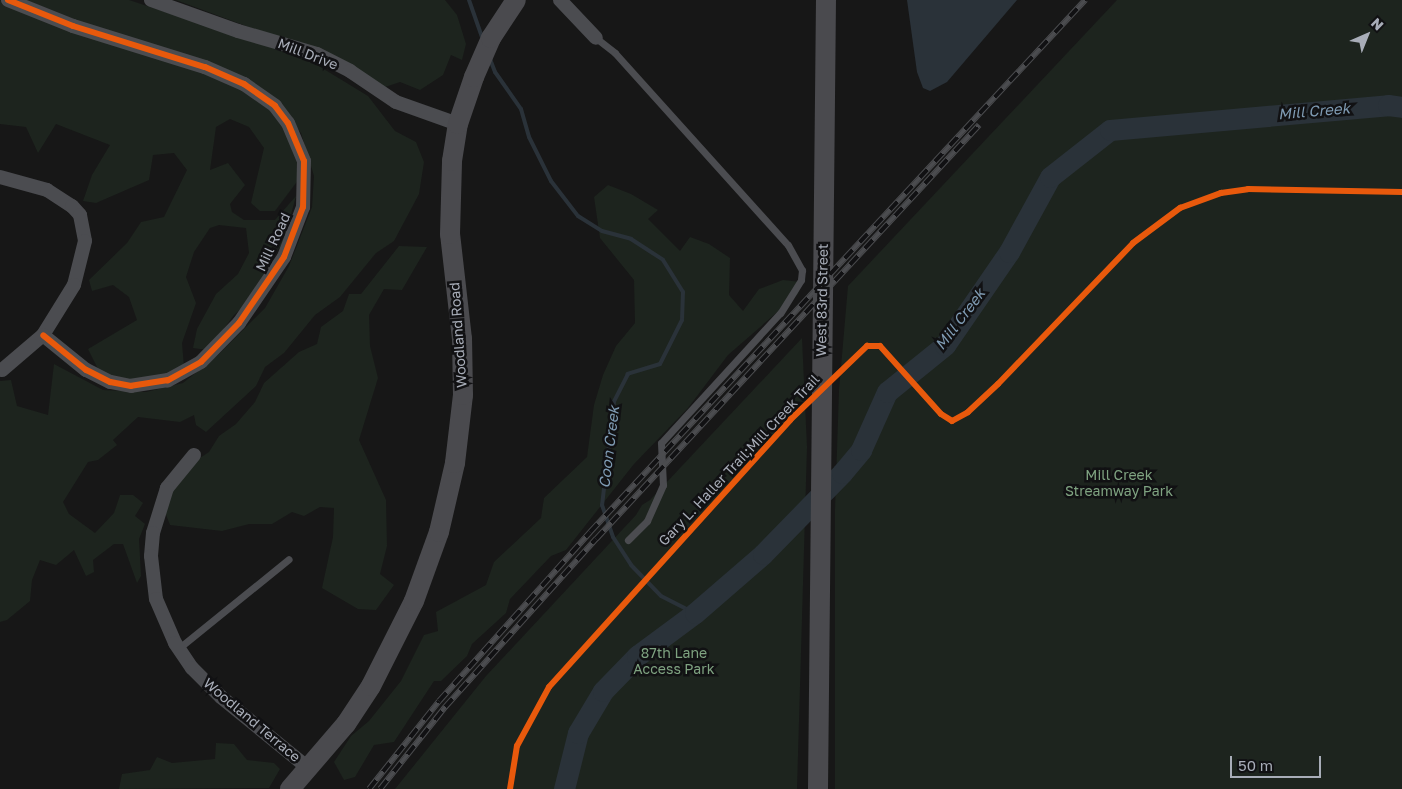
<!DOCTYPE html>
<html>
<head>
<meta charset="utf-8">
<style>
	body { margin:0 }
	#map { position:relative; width:1402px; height:789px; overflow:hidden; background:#171717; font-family:"Golos Text",sans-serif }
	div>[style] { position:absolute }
	.green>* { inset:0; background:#1d241e }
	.water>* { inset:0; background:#2a3239 }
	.stream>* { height:4px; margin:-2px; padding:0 2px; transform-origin:2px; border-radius:2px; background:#2a3239 }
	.river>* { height:21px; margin:-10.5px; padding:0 10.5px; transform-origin:10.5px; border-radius:10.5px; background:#2a3239 }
	.lane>* { height:7px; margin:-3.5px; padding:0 3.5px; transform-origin:3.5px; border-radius:3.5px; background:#4b4c50 }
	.street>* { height:14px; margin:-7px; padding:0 7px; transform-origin:7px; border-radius:7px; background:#4b4c50 }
	.secondary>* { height:20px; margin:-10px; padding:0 10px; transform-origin:10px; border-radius:10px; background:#4a4a4e }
	.rail>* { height:5.5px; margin-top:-2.75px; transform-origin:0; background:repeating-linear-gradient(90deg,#111113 0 11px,#4b4c4f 0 22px); box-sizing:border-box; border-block:1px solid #4b4c4f }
	.cycleway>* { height:6px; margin:-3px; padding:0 3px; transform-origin:3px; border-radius:3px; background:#e8590c }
	span { translate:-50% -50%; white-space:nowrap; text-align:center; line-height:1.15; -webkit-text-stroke:5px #111113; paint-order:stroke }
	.street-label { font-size:14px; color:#a8adb8 }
	.park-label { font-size:14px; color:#7fa381 }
	.water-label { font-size:15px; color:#7f9bb3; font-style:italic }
	.north { position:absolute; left:1342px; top:10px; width:50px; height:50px; -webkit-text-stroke:4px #111113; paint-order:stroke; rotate:44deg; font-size:14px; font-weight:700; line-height:20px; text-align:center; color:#a8adb8 }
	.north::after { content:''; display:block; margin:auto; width:18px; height:22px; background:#a8adb8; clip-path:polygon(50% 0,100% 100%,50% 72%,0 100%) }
	.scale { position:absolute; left:1230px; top:756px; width:91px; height:22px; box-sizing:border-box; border:2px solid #a8adb8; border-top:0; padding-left:6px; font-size:15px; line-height:18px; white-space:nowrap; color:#a8adb8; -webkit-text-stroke:4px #111113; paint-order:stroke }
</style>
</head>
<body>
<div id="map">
	<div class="green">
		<i style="clip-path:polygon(0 0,181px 64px,253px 94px,286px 126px,302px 175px,275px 211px,260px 211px,251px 203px,264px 148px,249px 127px,230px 119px,216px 127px,210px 170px,228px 163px,245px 185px,230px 204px,232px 212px,244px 220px,275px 220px,296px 196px,283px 244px,273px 255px,266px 277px,252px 299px,234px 315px,208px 350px,193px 348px,197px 329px,216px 294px,238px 274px,249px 253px,246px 228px,219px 225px,210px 228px,194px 252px,186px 277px,196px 303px,182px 343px,184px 367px,154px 379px,116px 381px,98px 369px,88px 349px,137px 320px,129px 297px,113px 285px,92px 291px,89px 280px,127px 243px,141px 222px,164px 217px,187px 170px,174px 153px,153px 155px,149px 180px,96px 203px,83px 201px,92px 175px,110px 145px,56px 124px,38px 153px,26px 127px,0 124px)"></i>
		<i style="clip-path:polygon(26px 0,129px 0,309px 60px,368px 96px,395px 131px,416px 142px,424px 162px,419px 194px,394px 241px,376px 253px,340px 297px,315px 315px,284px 353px,265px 367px,256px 386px,206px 432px,196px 425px,194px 415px,180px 422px,138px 417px,113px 440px,117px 445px,98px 460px,88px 462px,63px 502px,69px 514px,95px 533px,114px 513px,120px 495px,133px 495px,143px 503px,135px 516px,145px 524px,139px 539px,141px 576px,137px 583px,123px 544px,114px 544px,93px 560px,94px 572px,86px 576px,74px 550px,56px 565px,40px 560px,32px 580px,30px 601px,7px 620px,0 622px,0 381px,11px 380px,17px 406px,48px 415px,54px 364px,103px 390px,146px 392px,183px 383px,218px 355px,265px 308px,289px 266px,312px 207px,314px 176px,301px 133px,275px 100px)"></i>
		<i style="clip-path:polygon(176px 0,445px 0,457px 15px,466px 44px,462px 60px,451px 55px,443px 75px,420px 90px,400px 82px,385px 87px,294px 44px)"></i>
		<i style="clip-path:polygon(1117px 0,1402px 0,1402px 789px,835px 789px,835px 510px,839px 390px,848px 286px)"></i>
		<i style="clip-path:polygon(608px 185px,631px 194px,658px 210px,648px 219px,680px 251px,690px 237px,709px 244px,730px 258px,729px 295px,743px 311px,759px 289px,783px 280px,801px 282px,798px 294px,728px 355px,688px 408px,634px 464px,566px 550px,551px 556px,510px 599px,506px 613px,472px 644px,467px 656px,441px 681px,434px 681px,394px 742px,374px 745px,355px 777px,344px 780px,334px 762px,351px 736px,369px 721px,401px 681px,424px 635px,438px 631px,436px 612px,486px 585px,494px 562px,541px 518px,544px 498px,587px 457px,594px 405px,603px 375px,616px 346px,635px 323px,634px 280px,600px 238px,594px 197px)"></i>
		<i style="clip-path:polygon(399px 246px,427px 247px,402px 290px,384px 289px,369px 315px,370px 346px,378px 378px,359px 440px,386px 500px,387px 546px,380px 574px,394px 585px,376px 610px,358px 609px,322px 588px,333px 537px,334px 508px,320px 507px,304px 516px,292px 512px,272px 524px,249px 524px,222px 531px,170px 525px,165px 512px,174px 488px,192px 463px,209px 452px,219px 436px,236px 424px,255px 402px,264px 383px,299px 352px,317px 344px,321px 327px,343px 311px,349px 294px,361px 294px)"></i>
		<i style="clip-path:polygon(802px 338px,807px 447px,797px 789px,395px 789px,486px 676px,636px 515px,642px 505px,650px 500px)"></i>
		<i style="clip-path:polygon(216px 743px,234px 744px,247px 760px,274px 763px,280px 769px,269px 788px,119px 789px,122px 774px,150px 770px,157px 757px,172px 763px,215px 759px)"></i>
	</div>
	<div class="water">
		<i style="clip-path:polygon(907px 0,1017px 0,947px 82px,930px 91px,923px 88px,917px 72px)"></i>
	</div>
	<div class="stream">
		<i style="left:469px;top:0;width:42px;rotate:70.7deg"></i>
		<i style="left:490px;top:59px;width:14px;rotate:69deg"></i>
		<i style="left:495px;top:72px;width:45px;rotate:54.9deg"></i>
		<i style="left:521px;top:109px;width:29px;rotate:74deg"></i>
		<i style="left:529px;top:137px;width:49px;rotate:63.4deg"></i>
		<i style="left:551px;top:181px;width:44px;rotate:52.4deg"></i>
		<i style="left:578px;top:216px;width:28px;rotate:32deg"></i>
		<i style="left:602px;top:231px;width:30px;rotate:15deg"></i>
		<i style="left:631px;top:239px;width:38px;rotate:33deg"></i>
		<i style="left:663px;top:260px;width:38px;rotate:58deg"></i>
		<i style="left:683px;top:292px;width:28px;rotate:92deg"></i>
		<i style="left:682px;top:320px;width:49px;rotate:116.6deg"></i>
		<i style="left:660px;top:364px;width:34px;rotate:163deg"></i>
		<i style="left:628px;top:374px;width:31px;rotate:117deg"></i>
		<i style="left:614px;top:402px;width:104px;rotate:96.6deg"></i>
		<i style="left:602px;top:505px;width:34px;rotate:71deg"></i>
		<i style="left:613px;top:537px;width:33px;rotate:57deg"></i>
		<i style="left:631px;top:565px;width:43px;rotate:45.9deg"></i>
		<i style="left:661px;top:596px;width:38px;rotate:27deg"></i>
	</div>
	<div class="river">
		<i style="left:564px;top:789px;width:58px;rotate:-76deg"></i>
		<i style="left:578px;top:733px;width:49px;rotate:-59.2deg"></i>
		<i style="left:603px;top:691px;width:49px;rotate:-45.8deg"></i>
		<i style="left:637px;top:656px;width:72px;rotate:-36.6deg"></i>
		<i style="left:695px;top:613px;width:90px;rotate:-40.9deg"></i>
		<i style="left:763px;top:554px;width:113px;rotate:-45.7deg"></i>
		<i style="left:842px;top:473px;width:30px;rotate:-50deg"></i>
		<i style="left:861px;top:450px;width:64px;rotate:-65.9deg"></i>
		<i style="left:887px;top:392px;width:75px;rotate:-39deg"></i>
		<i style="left:945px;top:345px;width:113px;rotate:-55.5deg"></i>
		<i style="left:1009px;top:252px;width:85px;rotate:-61.3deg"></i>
		<i style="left:1050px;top:177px;width:76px;rotate:-38.1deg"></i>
		<i style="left:1110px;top:130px;width:279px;rotate:-5.1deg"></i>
		<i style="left:1388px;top:105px;width:14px;rotate:8deg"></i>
	</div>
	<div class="lane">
		<i style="left:596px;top:38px;width:24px;rotate:38deg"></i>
		<i style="left:615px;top:53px;width:258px;rotate:48deg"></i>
		<i style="left:788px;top:245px;width:29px;rotate:61deg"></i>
		<i style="left:802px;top:270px;width:10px;rotate:96deg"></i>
		<i style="left:801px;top:280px;width:39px;rotate:122deg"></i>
		<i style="left:780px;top:313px;width:176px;rotate:132.5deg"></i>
		<i style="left:661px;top:443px;width:42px;rotate:87.3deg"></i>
		<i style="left:663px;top:485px;width:39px;rotate:114deg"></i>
		<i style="left:647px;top:521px;width:27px;rotate:135deg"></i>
		<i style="left:179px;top:648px;width:141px;rotate:-39deg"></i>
	</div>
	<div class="street">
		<i style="left:8px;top:0;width:70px;rotate:21.8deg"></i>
		<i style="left:73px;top:26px;width:138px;rotate:17.3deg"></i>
		<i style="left:205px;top:67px;width:43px;rotate:23.6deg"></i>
		<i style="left:244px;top:84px;width:38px;rotate:35deg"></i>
		<i style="left:275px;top:106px;width:21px;rotate:53deg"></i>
		<i style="left:288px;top:123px;width:41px;rotate:67.2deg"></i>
		<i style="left:304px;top:161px;width:46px;rotate:91.2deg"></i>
		<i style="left:303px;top:207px;width:53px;rotate:110.8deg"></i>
		<i style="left:284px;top:257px;width:80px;rotate:124.3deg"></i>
		<i style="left:239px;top:323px;width:54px;rotate:134.3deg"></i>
		<i style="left:201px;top:362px;width:38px;rotate:151deg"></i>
		<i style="left:168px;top:380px;width:37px;rotate:171deg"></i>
		<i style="left:131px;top:386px;width:21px;rotate:-169deg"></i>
		<i style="left:110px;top:382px;width:27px;rotate:-153deg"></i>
		<i style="left:86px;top:370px;width:55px;rotate:-140.9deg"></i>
		<i style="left:151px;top:0;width:92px;rotate:19.6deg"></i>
		<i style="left:238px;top:31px;width:82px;rotate:16.2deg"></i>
		<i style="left:317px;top:54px;width:37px;rotate:27deg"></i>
		<i style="left:350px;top:71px;width:55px;rotate:34deg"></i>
		<i style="left:396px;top:102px;width:66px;rotate:19.5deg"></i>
		<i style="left:560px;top:0;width:52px;rotate:46.5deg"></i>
		<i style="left:0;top:177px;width:49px;rotate:15.5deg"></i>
		<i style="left:47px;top:190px;width:30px;rotate:33deg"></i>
		<i style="left:72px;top:206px;width:12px;rotate:48deg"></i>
		<i style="left:80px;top:215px;width:26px;rotate:79deg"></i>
		<i style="left:85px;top:241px;width:45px;rotate:104deg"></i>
		<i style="left:74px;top:285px;width:59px;rotate:121.8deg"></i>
		<i style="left:43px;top:335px;width:54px;rotate:139.5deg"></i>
		<i style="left:194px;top:455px;width:43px;rotate:129.3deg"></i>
		<i style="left:167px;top:488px;width:47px;rotate:107.3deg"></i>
		<i style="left:153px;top:533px;width:23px;rotate:95deg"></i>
		<i style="left:151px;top:556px;width:43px;rotate:83.4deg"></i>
		<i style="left:156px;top:599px;width:48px;rotate:66.6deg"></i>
		<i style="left:175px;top:643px;width:30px;rotate:56deg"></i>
		<i style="left:192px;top:668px;width:41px;rotate:45deg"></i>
		<i style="left:221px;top:697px;width:112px;rotate:39.2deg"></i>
	</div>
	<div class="secondary">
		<i style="left:290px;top:789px;width:86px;rotate:-49.3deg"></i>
		<i style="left:346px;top:724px;width:45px;rotate:-56.7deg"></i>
		<i style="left:371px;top:686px;width:95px;rotate:-63.2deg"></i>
		<i style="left:414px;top:601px;width:73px;rotate:-70.1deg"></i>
		<i style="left:439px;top:532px;width:71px;rotate:-76.9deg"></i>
		<i style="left:455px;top:463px;width:68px;rotate:-83.3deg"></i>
		<i style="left:463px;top:395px;width:56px;rotate:-91deg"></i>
		<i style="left:462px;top:339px;width:106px;rotate:-96.5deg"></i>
		<i style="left:450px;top:234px;width:73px;rotate:-88.4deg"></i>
		<i style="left:452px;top:161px;width:37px;rotate:-81deg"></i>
		<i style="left:458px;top:124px;width:50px;rotate:-71.2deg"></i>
		<i style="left:474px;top:77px;width:43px;rotate:-66.4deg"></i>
		<i style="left:491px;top:38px;width:45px;rotate:-56.7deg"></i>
		<i style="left:818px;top:789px;width:789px;rotate:-89.42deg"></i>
	</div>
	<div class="rail">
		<i style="left:369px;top:789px;width:112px;rotate:-51.5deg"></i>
		<i style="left:439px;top:701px;width:227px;rotate:-48.2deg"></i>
		<i style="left:590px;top:532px;width:727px;rotate:-47.06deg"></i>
		<i style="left:380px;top:789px;width:105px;rotate:-51.6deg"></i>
		<i style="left:445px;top:707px;width:226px;rotate:-48.1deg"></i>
		<i style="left:596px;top:539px;width:564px;rotate:-47.23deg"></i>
	</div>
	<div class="cycleway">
		<i style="left:8px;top:0;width:70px;rotate:21.8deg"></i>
		<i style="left:73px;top:26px;width:138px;rotate:17.3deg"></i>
		<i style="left:205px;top:67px;width:43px;rotate:23.6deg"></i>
		<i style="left:244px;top:84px;width:38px;rotate:35deg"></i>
		<i style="left:275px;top:106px;width:21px;rotate:53deg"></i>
		<i style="left:288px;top:123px;width:41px;rotate:67.2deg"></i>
		<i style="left:304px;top:161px;width:46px;rotate:91.2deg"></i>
		<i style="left:303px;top:207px;width:53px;rotate:110.8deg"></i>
		<i style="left:284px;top:257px;width:80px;rotate:124.3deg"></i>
		<i style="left:239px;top:323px;width:54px;rotate:134.3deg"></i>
		<i style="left:201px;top:362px;width:38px;rotate:151deg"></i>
		<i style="left:168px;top:380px;width:37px;rotate:171deg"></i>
		<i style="left:131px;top:386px;width:21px;rotate:-169deg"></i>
		<i style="left:110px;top:382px;width:27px;rotate:-153deg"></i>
		<i style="left:86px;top:370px;width:55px;rotate:-140.9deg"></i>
		<i style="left:510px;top:789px;width:44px;rotate:-80.8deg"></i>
		<i style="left:517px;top:746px;width:67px;rotate:-61.5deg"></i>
		<i style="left:549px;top:687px;width:360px;rotate:-47.9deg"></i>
		<i style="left:790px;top:420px;width:107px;rotate:-43.9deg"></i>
		<i style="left:867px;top:346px;width:13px"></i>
		<i style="left:880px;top:346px;width:91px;rotate:48.1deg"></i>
		<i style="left:941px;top:414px;width:13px;rotate:32deg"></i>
		<i style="left:952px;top:421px;width:18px;rotate:-29deg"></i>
		<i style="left:968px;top:412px;width:41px;rotate:-43deg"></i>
		<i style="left:998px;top:384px;width:195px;rotate:-46.2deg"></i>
		<i style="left:1133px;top:243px;width:59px;rotate:-36.7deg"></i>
		<i style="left:1180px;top:208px;width:44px;rotate:-20.1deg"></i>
		<i style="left:1221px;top:193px;width:27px;rotate:-8deg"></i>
		<i style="left:1248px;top:189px;width:154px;rotate:1.1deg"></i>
	</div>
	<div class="street-label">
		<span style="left:308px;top:54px;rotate:21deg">Mill Drive</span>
		<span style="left:273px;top:242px;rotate:-65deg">Mill Road</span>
		<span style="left:822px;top:300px;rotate:-89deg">West 83rd Street</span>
		<span style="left:458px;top:335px;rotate:-94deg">Woodland Road</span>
		<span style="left:739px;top:460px;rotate:-47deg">Gary L. Haller Trail;Mill Creek Trail</span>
		<span style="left:252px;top:720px;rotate:40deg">Woodland Terrace</span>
	</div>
	<div class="park-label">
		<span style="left:1119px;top:483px">Mill Creek<br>Streamway Park</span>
		<span style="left:674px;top:661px">87th Lane<br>Access Park</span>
	</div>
	<div class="water-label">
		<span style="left:1314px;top:111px;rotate:-5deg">Mill Creek</span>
		<span style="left:960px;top:319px;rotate:-53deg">Mill Creek</span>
		<span style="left:609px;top:447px;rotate:-83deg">Coon Creek</span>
	</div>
	<div class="north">N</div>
	<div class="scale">50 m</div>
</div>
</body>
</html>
